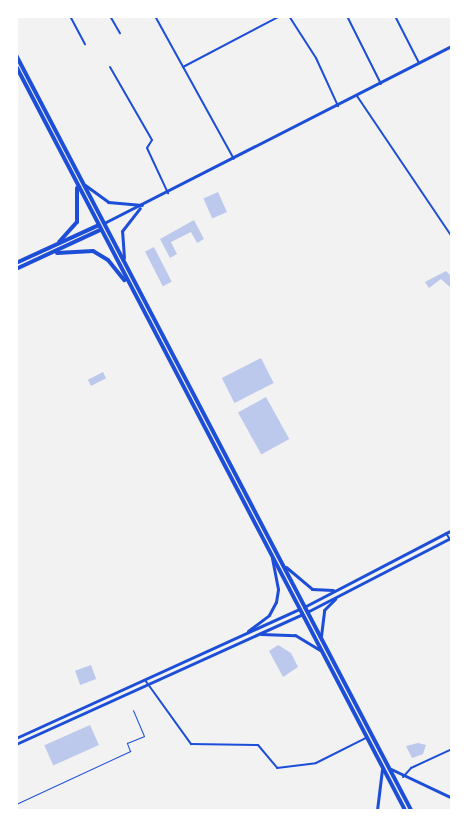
<!DOCTYPE html>
<html>
<head>
<meta charset="utf-8">
<style>
	body { margin:0 }
	#map { position:relative; width:468px; height:827px; overflow:hidden; background:#f2f2f2; font-family:"Times New Roman",serif }
	div>[style] { position:absolute }
	.building>* { inset:0; background:#bdc9ec; transform-origin:0 0 }
	.service>* { height:1px; margin:-0.5px; padding:0 0.5px; transform-origin:0.5px; border-radius:0.5px; background:#1d4ed8 }
	.minor>* { height:2px; margin:-1px; padding:0 1px; transform-origin:1px; border-radius:1px; background:#1d4ed8 }
	.secondary>* { height:3px; margin:-1.5px; padding:0 1.5px; transform-origin:1.5px; border-radius:1.5px; background:#1d4ed8 }
	.primary>* { height:3px; margin:-1.5px; padding:0 1.5px; transform-origin:1.5px; border-radius:1.5px; background:#1d4ed8 }
	.trunk>* { height:4px; margin:-2px; padding:0 2px; transform-origin:2px; border-radius:2px; background:#1d4ed8 }
	span { translate:-50% -50%; white-space:nowrap; text-align:center; line-height:1.15; -webkit-text-stroke:4.5px #fff; paint-order:stroke }
	.frame { position:absolute; inset:0; border:18px solid #fff; pointer-events:none }
</style>
</head>
<body>
<div id="map">
	<div class="building">
		<i style="left:218px;top:192px;width:22px;height:16px;rotate:66deg"></i>
		<i style="clip-path:polygon(194px 220px,204px 239px,197px 243px,191px 232px,171px 242px,177px 254px,170px 258px,160px 239px)"></i>
		<i style="left:154px;top:247px;width:39px;height:10px;rotate:63deg"></i>
		<i style="clip-path:polygon(446px 271px,452px 277px,452px 289px,441px 279px,429px 288px,425px 282px)"></i>
		<i style="left:261px;top:358px;width:28px;height:44px;rotate:63deg"></i>
		<i style="left:103px;top:372px;width:7px;height:17px;rotate:63deg"></i>
		<i style="left:266px;top:397px;width:48px;height:32px;rotate:61deg"></i>
		<i style="clip-path:polygon(278px 645px,291px 653px,298px 667px,283px 677px,269px 651px)"></i>
		<i style="left:91px;top:665px;width:15px;height:17px;rotate:70deg"></i>
		<i style="left:90px;top:725px;width:22px;height:50px;rotate:66deg"></i>
		<i style="clip-path:polygon(418px 743px,426px 745px,423px 754px,412px 758px,406px 746px)"></i>
	</div>
	<div class="service">
		<i style="left:16px;top:804px;width:126px;rotate:-24.9deg"></i>
		<i style="left:130px;top:751px;width:9px;rotate:-111deg"></i>
		<i style="left:127px;top:743px;width:18px;rotate:-22deg"></i>
		<i style="left:144px;top:736px;width:28px;rotate:-113deg"></i>
	</div>
	<div class="minor">
		<i style="left:70px;top:16px;width:32px;rotate:62deg"></i>
		<i style="left:110px;top:16px;width:20px;rotate:60deg"></i>
		<i style="left:155px;top:16px;width:163px;rotate:61.1deg"></i>
		<i style="left:289px;top:16px;width:50px;rotate:57.3deg"></i>
		<i style="left:316px;top:58px;width:53px;rotate:65.4deg"></i>
		<i style="left:347px;top:16px;width:76px;rotate:63.4deg"></i>
		<i style="left:395px;top:16px;width:53px;rotate:62.9deg"></i>
		<i style="left:110px;top:67px;width:84px;rotate:60.1deg"></i>
		<i style="left:152px;top:140px;width:9px;rotate:122deg"></i>
		<i style="left:147px;top:148px;width:50px;rotate:65deg"></i>
		<i style="left:183px;top:67px;width:110px;rotate:-27.7deg"></i>
		<i style="left:357px;top:96px;width:170px;rotate:56deg"></i>
		<i style="left:446px;top:533px;width:12px;rotate:59deg"></i>
		<i style="left:145px;top:680px;width:79px;rotate:54.3deg"></i>
		<i style="left:191px;top:744px;width:67px;rotate:0.9deg"></i>
		<i style="left:258px;top:745px;width:30px;rotate:50deg"></i>
		<i style="left:277px;top:768px;width:39px;rotate:-7deg"></i>
		<i style="left:316px;top:763px;width:56px;rotate:-26.6deg"></i>
		<i style="left:403px;top:777px;width:12px;rotate:-48deg"></i>
		<i style="left:411px;top:768px;width:45px;rotate:-24.9deg"></i>
	</div>
	<div class="secondary">
		<i style="left:85px;top:185px;width:29px;rotate:36deg"></i>
		<i style="left:108px;top:202px;width:34px;rotate:5deg"></i>
		<i style="left:104px;top:223px;width:390px;rotate:-27deg"></i>
		<i style="left:124px;top:258px;width:27px;rotate:-94deg"></i>
		<i style="left:122px;top:231px;width:29px;rotate:-52deg"></i>
		<i style="left:286px;top:567px;width:34px;rotate:40deg"></i>
		<i style="left:312px;top:589px;width:21px;rotate:3deg"></i>
		<i style="left:304px;top:607px;width:167px;rotate:-27.5deg"></i>
		<i style="left:307px;top:612px;width:163px;rotate:-27.3deg"></i>
		<i style="left:321px;top:636px;width:26px;rotate:-83deg"></i>
		<i style="left:324px;top:610px;width:16px;rotate:-45deg"></i>
	</div>
	<div class="primary">
		<i style="left:248px;top:631px;width:26px;rotate:-37deg"></i>
		<i style="left:269px;top:615px;width:15px;rotate:-62deg"></i>
		<i style="left:276px;top:602px;width:13px;rotate:-81deg"></i>
		<i style="left:278px;top:589px;width:32px;rotate:-101deg"></i>
		<i style="left:261px;top:634px;width:34px;rotate:2deg"></i>
		<i style="left:295px;top:635px;width:29px;rotate:31deg"></i>
		<i style="left:16px;top:738px;width:311px;rotate:-24.5deg"></i>
		<i style="left:16px;top:744px;width:314px;rotate:-24.4deg"></i>
		<i style="left:391px;top:769px;width:68px;rotate:25.4deg"></i>
		<i style="left:377px;top:810px;width:41px;rotate:-83deg"></i>
	</div>
	<div class="trunk">
		<i style="left:16px;top:55px;width:852px;rotate:62.38deg"></i>
		<i style="left:16px;top:66px;width:840px;rotate:62.4deg"></i>
		<i style="left:59px;top:242px;width:27px;rotate:-48deg"></i>
		<i style="left:77px;top:222px;width:34px;rotate:-90deg"></i>
		<i style="left:57px;top:253px;width:36px;rotate:-3deg"></i>
		<i style="left:93px;top:251px;width:17px;rotate:31deg"></i>
		<i style="left:108px;top:260px;width:26px;rotate:51deg"></i>
		<i style="left:16px;top:263px;width:91px;rotate:-24.6deg"></i>
		<i style="left:16px;top:269px;width:93px;rotate:-24.9deg"></i>
	</div>
	<div class="frame"></div>
</div>
</body>
</html>
